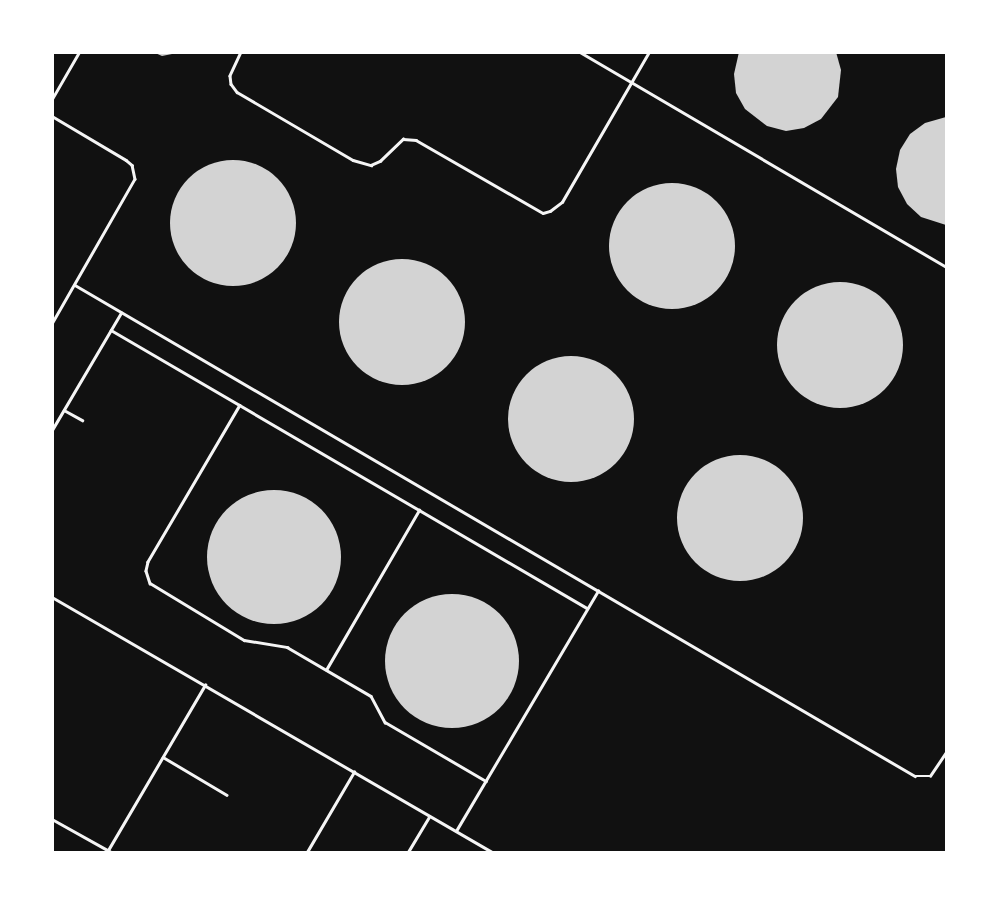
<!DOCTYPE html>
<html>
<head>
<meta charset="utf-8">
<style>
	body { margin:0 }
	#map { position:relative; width:999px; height:905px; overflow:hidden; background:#111; font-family:Arial,sans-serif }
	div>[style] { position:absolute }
	.building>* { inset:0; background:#d3d3d3 }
	.round { border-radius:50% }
	.service>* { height:2.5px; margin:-1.25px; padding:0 1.25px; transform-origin:1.25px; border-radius:1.25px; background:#f5f5f5 }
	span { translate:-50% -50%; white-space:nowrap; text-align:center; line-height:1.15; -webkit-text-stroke:4px #fff; paint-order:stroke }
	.frame { position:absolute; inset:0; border:54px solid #fff; pointer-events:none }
</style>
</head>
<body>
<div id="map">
	<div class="building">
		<i style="clip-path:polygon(153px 52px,177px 52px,177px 53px,162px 56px)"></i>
		<i style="clip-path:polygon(739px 52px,836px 52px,841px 70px,838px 97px,821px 119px,804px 128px,786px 131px,767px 126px,745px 109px,736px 93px,734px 74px)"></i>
		<i style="clip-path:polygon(946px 117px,946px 225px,921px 217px,907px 204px,898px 187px,896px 169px,900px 150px,910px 134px,925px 123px)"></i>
		<i class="round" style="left:170px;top:160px;width:126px;height:126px"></i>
		<i class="round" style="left:609px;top:183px;width:126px;height:126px"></i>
		<i class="round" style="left:339px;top:259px;width:126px;height:126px"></i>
		<i class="round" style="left:777px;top:282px;width:126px;height:126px"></i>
		<i class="round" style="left:508px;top:356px;width:126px;height:126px"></i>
		<i class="round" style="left:677px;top:455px;width:126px;height:126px"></i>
		<i class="round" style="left:207px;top:490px;width:134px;height:134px"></i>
		<i class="round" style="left:385px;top:594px;width:134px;height:134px"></i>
	</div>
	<div class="service">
		<i style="left:241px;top:52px;width:26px;rotate:115deg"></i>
		<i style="left:230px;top:76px;width:8px;rotate:83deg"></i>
		<i style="left:231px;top:84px;width:10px;rotate:53deg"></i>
		<i style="left:237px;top:92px;width:134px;rotate:30.4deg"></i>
		<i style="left:353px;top:160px;width:19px;rotate:16deg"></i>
		<i style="left:371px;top:165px;width:10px;rotate:-24deg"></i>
		<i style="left:380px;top:161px;width:32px;rotate:-44deg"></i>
		<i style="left:403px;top:139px;width:13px;rotate:4deg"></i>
		<i style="left:416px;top:140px;width:146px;rotate:29.9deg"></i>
		<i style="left:543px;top:213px;width:7px;rotate:-16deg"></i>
		<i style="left:550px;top:211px;width:15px;rotate:-37deg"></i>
		<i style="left:562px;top:202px;width:173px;rotate:-59.9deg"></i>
		<i style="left:580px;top:52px;width:424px;rotate:30.4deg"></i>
		<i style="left:52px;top:99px;width:54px;rotate:-60.1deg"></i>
		<i style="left:52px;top:116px;width:86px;rotate:30.7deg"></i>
		<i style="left:126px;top:160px;width:8px;rotate:40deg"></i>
		<i style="left:132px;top:165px;width:14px;rotate:78deg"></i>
		<i style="left:135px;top:179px;width:167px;rotate:119.8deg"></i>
		<i style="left:75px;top:285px;width:973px;rotate:30.31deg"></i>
		<i style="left:915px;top:776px;width:15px"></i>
		<i style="left:930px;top:776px;width:29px;rotate:-56deg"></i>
		<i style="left:111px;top:330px;width:551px;rotate:30.29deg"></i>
		<i style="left:240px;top:405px;width:182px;rotate:120.4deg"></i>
		<i style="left:148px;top:562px;width:9px;rotate:103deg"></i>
		<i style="left:146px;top:571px;width:13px;rotate:72deg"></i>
		<i style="left:150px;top:583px;width:110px;rotate:31.2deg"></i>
		<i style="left:244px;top:640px;width:44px;rotate:9.2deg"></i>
		<i style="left:287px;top:647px;width:97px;rotate:30.3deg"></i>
		<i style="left:371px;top:696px;width:30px;rotate:62deg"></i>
		<i style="left:385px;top:722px;width:117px;rotate:30.3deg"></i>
		<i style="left:64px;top:410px;width:21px;rotate:29deg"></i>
		<i style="left:52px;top:430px;width:136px;rotate:-59.5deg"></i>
		<i style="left:52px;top:597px;width:509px;rotate:30.09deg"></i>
		<i style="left:326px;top:670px;width:185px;rotate:-59.8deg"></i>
		<i style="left:163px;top:757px;width:74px;rotate:30.7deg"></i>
		<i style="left:52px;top:819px;width:68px;rotate:29.2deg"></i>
		<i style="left:456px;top:831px;width:279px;rotate:-59.4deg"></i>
		<i style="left:107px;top:852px;width:194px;rotate:-59.6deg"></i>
		<i style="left:307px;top:852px;width:93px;rotate:-59.6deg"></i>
		<i style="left:408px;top:852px;width:41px;rotate:-59deg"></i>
	</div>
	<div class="frame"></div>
</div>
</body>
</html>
